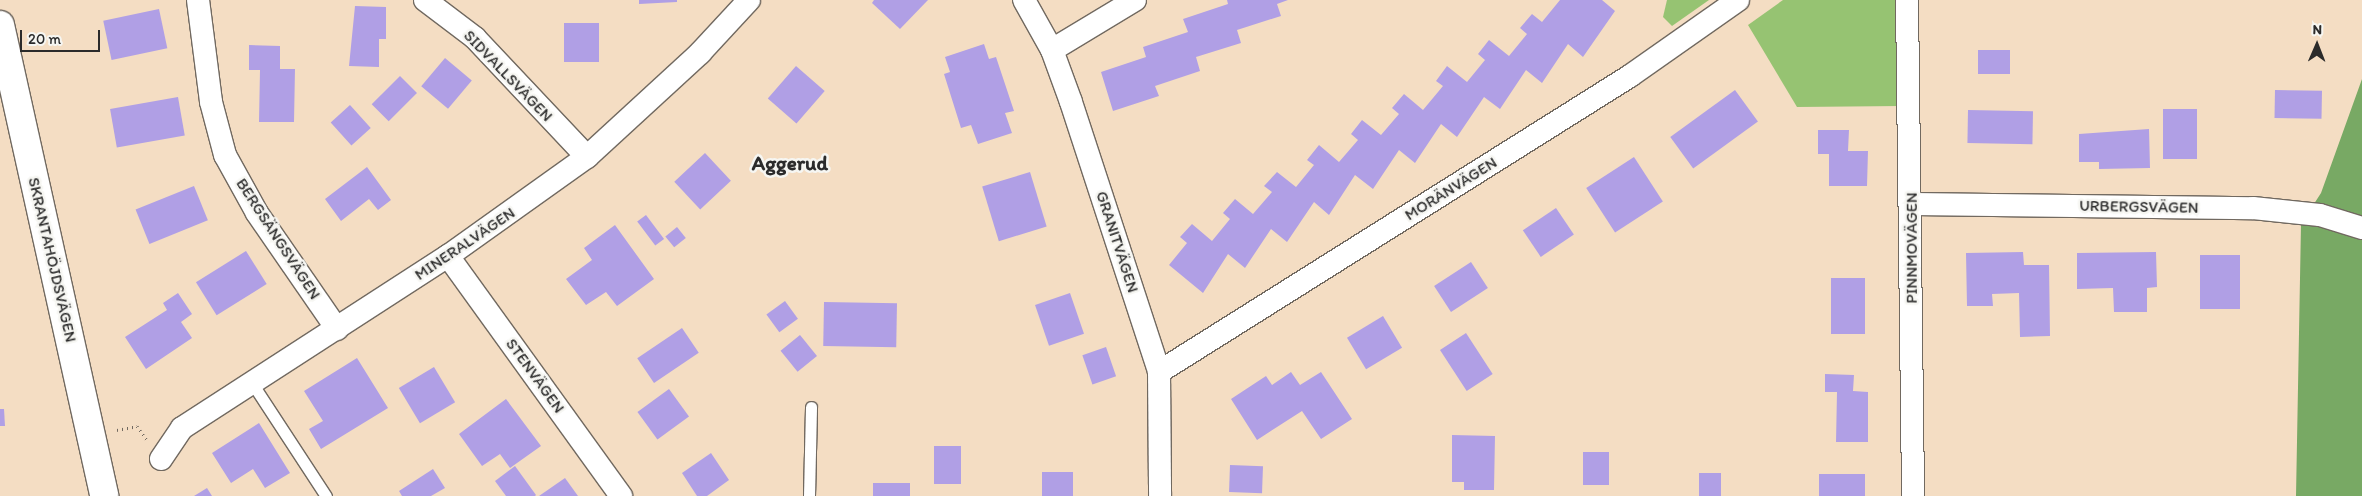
<!DOCTYPE html>
<html>
<head>
<meta charset="utf-8">
<style>
	body { margin:0 }
	#map { position:relative; width:2362px; height:496px; overflow:hidden; background:#f4ddc3; font-family:Itim,sans-serif }
	div>[style] { position:absolute }
	.green>* { inset:0; background:#96c372 }
	.forest>* { inset:0; background:#78a964 }
	.building>* { inset:0; background:#b09fe5; transform-origin:0 0 }
	.path>* { height:3px; margin-top:-1.5px; transform-origin:0; background:repeating-linear-gradient(90deg,#716960 0 1px,transparent 0 5px) }
	.roads { filter:drop-shadow(1px 0 #716960) drop-shadow(-1px 0 #716960) drop-shadow(0 1px #716960) drop-shadow(0 -1px #716960) }
	.service>* { height:11px; margin:-5.5px; padding:0 5.5px; transform-origin:5.5px; border-radius:5.5px; background:#fff }
	.minor>* { height:22px; margin:-11px; padding:0 11px; transform-origin:11px; border-radius:11px; background:#fff }
	.tertiary>* { height:28px; margin:-14px; padding:0 14px; transform-origin:14px; border-radius:14px; background:#fff }
	span { translate:-50% -50%; white-space:nowrap; text-align:center; line-height:1.15; -webkit-text-stroke:5px #f6f6f2; paint-order:stroke }
	.street-label { font-size:16px; color:#2b2b2b }
	.district-label { font-size:21px; color:#2b2b2b; font-weight:700 }
	.north { position:absolute; left:2292px; top:20px; width:50px; height:50px; -webkit-text-stroke:4px #f6f6f2; paint-order:stroke; rotate:1deg; font-size:14px; font-weight:700; line-height:20px; text-align:center; color:#2b2b2b }
	.north::after { content:''; display:block; margin:auto; width:18px; height:22px; background:#2b2b2b; clip-path:polygon(50% 0,100% 100%,50% 72%,0 100%) }
	.scale { position:absolute; left:20px; top:30px; width:80px; height:22px; box-sizing:border-box; border:2px solid #2b2b2b; border-top:0; padding-left:6px; font-size:15px; line-height:18px; white-space:nowrap; color:#2b2b2b; -webkit-text-stroke:4px #f6f6f2; paint-order:stroke }
</style>
</head>
<body>
<div id="map">
	<div class="green">
		<i style="clip-path:polygon(1667px 0,1709px 0,1672px 26px,1663px 17px)"></i>
		<i style="clip-path:polygon(1783px 0,1898px 0,1901px 106px,1797px 107px,1748px 25px)"></i>
	</div>
	<div class="forest">
		<i style="clip-path:polygon(2362px 79px,2362px 496px,2296px 496px,2301px 224px,2321px 193px)"></i>
	</div>
	<div class="building">
		<i style="clip-path:polygon(639px 0,677px 0,677px 2px,639px 4px)"></i>
		<i style="clip-path:polygon(874px 0,928px 0,900px 29px,872px 3px)"></i>
		<i style="clip-path:polygon(1227px 0,1288px 0,1277px 4px,1281px 16px,1237px 30px,1241px 43px,1196px 57px,1200px 71px,1155px 86px,1159px 96px,1113px 111px,1101px 72px,1146px 57px,1143px 47px,1188px 32px,1183px 19px,1228px 4px)"></i>
		<i style="clip-path:polygon(1560px 0,1602px 0,1615px 11px,1583px 57px,1568px 44px,1542px 83px,1526px 70px,1500px 109px,1484px 97px,1457px 137px,1441px 124px,1415px 163px,1399px 150px,1373px 189px,1355px 175px,1329px 215px,1314px 202px,1287px 242px,1271px 229px,1245px 268px,1228px 254px,1203px 293px,1169px 265px,1187px 243px,1180px 237px,1192px 224px,1212px 241px,1230px 219px,1223px 213px,1235px 199px,1253px 214px,1272px 192px,1264px 186px,1277px 172px,1296px 187px,1314px 165px,1307px 160px,1319px 145px,1339px 162px,1358px 140px,1351px 134px,1362px 120px,1381px 135px,1399px 114px,1392px 108px,1404px 94px,1423px 110px,1443px 86px,1436px 81px,1447px 66px,1467px 82px,1485px 60px,1478px 54px,1489px 40px,1509px 56px,1527px 34px,1520px 28px,1532px 14px,1542px 22px)"></i>
		<i style="clip-path:polygon(355px 6px,386px 7px,386px 39px,379px 39px,379px 67px,349px 66px)"></i>
		<i style="left:159px;top:9px;width:40px;height:57px;rotate:78deg"></i>
		<i style="left:564px;top:23px;width:35px;height:39px"></i>
		<i style="clip-path:polygon(984px 44px,989px 59px,996px 57px,1014px 111px,1005px 113px,1012px 133px,978px 144px,971px 125px,961px 128px,944px 74px,950px 72px,945px 57px)"></i>
		<i style="clip-path:polygon(249px 45px,280px 46px,280px 69px,295px 69px,294px 122px,259px 122px,260px 70px,249px 70px)"></i>
		<i style="left:2010px;top:50px;width:24px;height:32px;rotate:90deg"></i>
		<i style="left:445px;top:58px;width:35px;height:37px;rotate:40deg"></i>
		<i style="left:796px;top:66px;width:38px;height:43px;rotate:41deg"></i>
		<i style="left:400px;top:76px;width:24px;height:40px;rotate:45deg"></i>
		<i style="left:1735px;top:90px;width:39px;height:80px;rotate:54deg"></i>
		<i style="left:2275px;top:90px;width:47px;height:28px;rotate:1deg"></i>
		<i style="left:178px;top:97px;width:39px;height:69px;rotate:80deg"></i>
		<i style="left:350px;top:105px;width:31px;height:26px;rotate:48deg"></i>
		<i style="left:2163px;top:109px;width:34px;height:50px"></i>
		<i style="left:1968px;top:110px;width:65px;height:33px;rotate:1deg"></i>
		<i style="clip-path:polygon(2149px 129px,2150px 168px,2099px 169px,2099px 162px,2079px 162px,2079px 134px)"></i>
		<i style="clip-path:polygon(1818px 130px,1849px 130px,1848px 151px,1868px 151px,1867px 186px,1829px 186px,1829px 154px,1818px 154px)"></i>
		<i style="left:705px;top:153px;width:38px;height:42px;rotate:47deg"></i>
		<i style="left:1634px;top:157px;width:53px;height:57px;rotate:57deg"></i>
		<i style="clip-path:polygon(367px 167px,391px 200px,378px 210px,369px 199px,341px 221px,325px 199px)"></i>
		<i style="left:1030px;top:172px;width:57px;height:50px;rotate:73deg"></i>
		<i style="left:194px;top:186px;width:37px;height:63px;rotate:68deg"></i>
		<i style="left:1556px;top:208px;width:32px;height:40px;rotate:56deg"></i>
		<i style="left:646px;top:215px;width:30px;height:11px;rotate:53deg"></i>
		<i style="clip-path:polygon(615px 225px,654px 279px,617px 306px,606px 292px,586px 305px,566px 279px,592px 260px,584px 248px)"></i>
		<i style="left:677px;top:227px;width:14px;height:15px;rotate:51deg"></i>
		<i style="left:246px;top:251px;width:39px;height:59px;rotate:58deg"></i>
		<i style="clip-path:polygon(2023px 252px,2024px 265px,2049px 265px,2050px 336px,2020px 337px,2019px 293px,1992px 294px,1993px 306px,1967px 306px,1966px 253px)"></i>
		<i style="clip-path:polygon(2156px 252px,2157px 287px,2147px 288px,2147px 312px,2114px 312px,2113px 288px,2077px 289px,2077px 253px)"></i>
		<i style="left:2240px;top:255px;width:54px;height:40px;rotate:90deg"></i>
		<i style="left:1471px;top:262px;width:31px;height:44px;rotate:57deg"></i>
		<i style="left:1831px;top:278px;width:34px;height:56px"></i>
		<i style="clip-path:polygon(178px 293px,192px 314px,181px 322px,192px 338px,146px 369px,125px 337px,167px 310px,163px 303px)"></i>
		<i style="left:1070px;top:293px;width:43px;height:37px;rotate:71deg"></i>
		<i style="left:785px;top:301px;width:22px;height:23px;rotate:54deg"></i>
		<i style="left:824px;top:302px;width:73px;height:44px;rotate:1deg"></i>
		<i style="left:1383px;top:316px;width:37px;height:42px;rotate:59deg"></i>
		<i style="left:682px;top:328px;width:30px;height:54px;rotate:56deg"></i>
		<i style="left:1466px;top:333px;width:49px;height:31px;rotate:57deg"></i>
		<i style="left:800px;top:335px;width:27px;height:25px;rotate:51deg"></i>
		<i style="left:1106px;top:347px;width:31px;height:25px;rotate:71deg"></i>
		<i style="clip-path:polygon(357px 358px,388px 408px,321px 449px,309px 429px,323px 421px,304px 391px)"></i>
		<i style="left:434px;top:367px;width:41px;height:41px;rotate:59deg"></i>
		<i style="clip-path:polygon(1291px 372px,1300px 385px,1321px 372px,1352px 419px,1321px 439px,1302px 411px,1257px 440px,1231px 399px,1266px 376px,1272px 385px)"></i>
		<i style="clip-path:polygon(1825px 374px,1854px 375px,1853px 391px,1868px 392px,1868px 442px,1836px 442px,1837px 392px,1825px 392px)"></i>
		<i style="left:669px;top:389px;width:34px;height:39px;rotate:54deg"></i>
		<i style="clip-path:polygon(506px 399px,541px 446px,510px 468px,500px 454px,482px 466px,459px 434px)"></i>
		<i style="clip-path:polygon(0 409px,4px 409px,5px 426px,0 426px)"></i>
		<i style="clip-path:polygon(259px 423px,290px 473px,265px 488px,253px 469px,231px 483px,212px 453px)"></i>
		<i style="clip-path:polygon(1452px 435px,1495px 436px,1494px 490px,1464px 490px,1464px 482px,1452px 482px)"></i>
		<i style="left:934px;top:446px;width:27px;height:38px"></i>
		<i style="left:1583px;top:452px;width:26px;height:33px"></i>
		<i style="clip-path:polygon(711px 453px,729px 480px,707px 496px,697px 496px,682px 473px)"></i>
		<i style="left:1230px;top:465px;width:33px;height:27px;rotate:2deg"></i>
		<i style="clip-path:polygon(515px 466px,536px 495px,535px 496px,506px 496px,495px 481px)"></i>
		<i style="clip-path:polygon(433px 469px,445px 488px,431px 496px,402px 496px,399px 491px)"></i>
		<i style="left:1042px;top:472px;width:31px;height:24px"></i>
		<i style="left:1699px;top:473px;width:22px;height:23px"></i>
		<i style="left:1819px;top:474px;width:46px;height:22px"></i>
		<i style="clip-path:polygon(565px 478px,578px 496px,539px 496px)"></i>
		<i style="left:873px;top:483px;width:37px;height:13px"></i>
		<i style="clip-path:polygon(207px 488px,212px 496px,194px 496px)"></i>
	</div>
	<div class="path">
		<i style="left:117px;top:430px;width:20px;rotate:-11deg"></i>
		<i style="left:137px;top:426px;width:16px;rotate:55deg"></i>
	</div>
	<div class="roads">
		<div class="service">
			<i style="left:252px;top:383px;width:135px;rotate:56.8deg"></i>
			<i style="left:809px;top:496px;width:89px;rotate:-88.7deg"></i>
		</div>
		<div class="minor">
			<i style="left:198px;top:0;width:103px;rotate:82.7deg"></i>
			<i style="left:211px;top:102px;width:55px;rotate:75.2deg"></i>
			<i style="left:225px;top:155px;width:66px;rotate:61.1deg"></i>
			<i style="left:257px;top:213px;width:141px;rotate:55.4deg"></i>
			<i style="left:425px;top:0;width:63px;rotate:37.2deg"></i>
			<i style="left:475px;top:38px;width:163px;rotate:46.7deg"></i>
			<i style="left:1024px;top:0;width:57px;rotate:60.8deg"></i>
			<i style="left:1052px;top:50px;width:55px;rotate:69.9deg"></i>
			<i style="left:1071px;top:102px;width:284px;rotate:71.9deg"></i>
			<i style="left:1159px;top:372px;width:124px;rotate:89.5deg"></i>
			<i style="left:1907px;top:0;width:496px;rotate:89.3deg"></i>
			<i style="left:1052px;top:50px;width:97px;rotate:-31.1deg"></i>
			<i style="left:1913px;top:204px;width:340px;rotate:0.7deg"></i>
			<i style="left:2253px;top:208px;width:67px;rotate:6deg"></i>
			<i style="left:2320px;top:215px;width:44px;rotate:17.2deg"></i>
			<i style="left:448px;top:256px;width:296px;rotate:54.2deg"></i>
			<i style="left:1159px;top:372px;width:556px;rotate:-32.15deg"></i>
			<i style="left:1630px;top:76px;width:132px;rotate:-35.1deg"></i>
			<i style="left:161px;top:459px;width:37px;rotate:-56deg"></i>
			<i style="left:182px;top:428px;width:317px;rotate:-32.9deg"></i>
			<i style="left:448px;top:256px;width:171px;rotate:-35.5deg"></i>
			<i style="left:587px;top:157px;width:154px;rotate:-42.6deg"></i>
			<i style="left:700px;top:53px;width:72px;rotate:-47.2deg"></i>
		</div>
		<div class="tertiary">
			<i style="left:0;top:25px;width:482px;rotate:77.5deg"></i>
		</div>
	</div>
	<div class="street-label">
		<span style="left:508px;top:76px;rotate:46deg">SIDVALLSVÄGEN</span>
		<span style="left:1451px;top:189px;rotate:-32deg">MORÄNVÄGEN</span>
		<span style="left:2139px;top:207px;rotate:1deg">URBERGSVÄGEN</span>
		<span style="left:278px;top:239px;rotate:57deg">BERGSÄNGSVÄGEN</span>
		<span style="left:1117px;top:242px;rotate:72deg">GRANITVÄGEN</span>
		<span style="left:465px;top:244px;rotate:-34deg">MINERALVÄGEN</span>
		<span style="left:1912px;top:248px;rotate:-90deg">PINNMOVÄGEN</span>
		<span style="left:52px;top:260px;rotate:77deg">SKRANTAHÖJDSVÄGEN</span>
		<span style="left:535px;top:376px;rotate:54deg">STENVÄGEN</span>
	</div>
	<div class="district-label">
		<span style="left:790px;top:163px">Aggerud</span>
	</div>
	<div class="north">N</div>
	<div class="scale">20 m</div>
</div>
</body>
</html>
